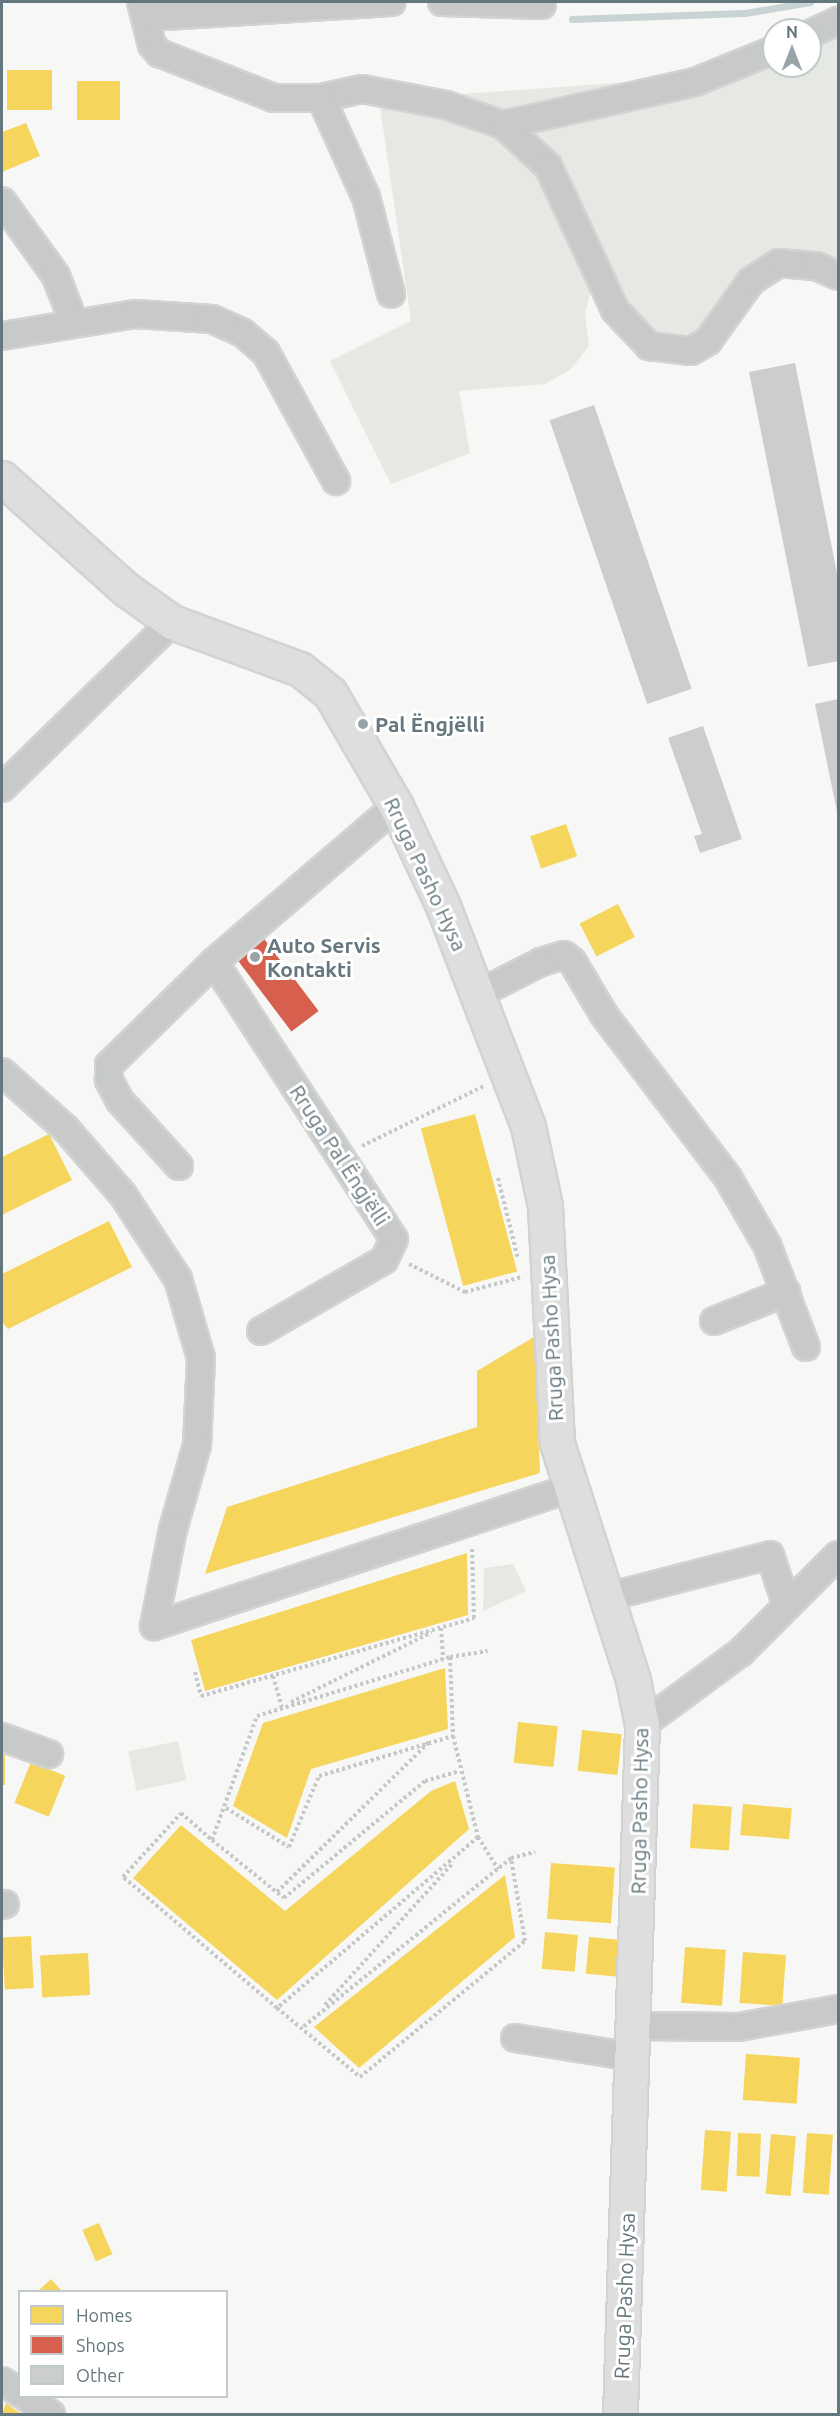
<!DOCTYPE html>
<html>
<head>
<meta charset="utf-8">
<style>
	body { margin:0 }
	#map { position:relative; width:840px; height:2416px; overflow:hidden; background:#f7f7f6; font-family:Ubuntu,sans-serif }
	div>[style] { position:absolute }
	.green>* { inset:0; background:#e6e8e4; transform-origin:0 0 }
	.homes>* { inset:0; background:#f6d55c; transform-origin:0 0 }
	.shops>* { inset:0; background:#d6604d; transform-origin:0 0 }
	.stream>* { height:7px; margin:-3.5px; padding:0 3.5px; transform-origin:3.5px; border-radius:3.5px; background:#c8d3d3 }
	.building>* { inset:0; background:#cccece; transform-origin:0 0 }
	.path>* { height:4px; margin-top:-2px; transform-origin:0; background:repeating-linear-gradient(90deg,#c6c7c8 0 3px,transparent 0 6px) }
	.roads { filter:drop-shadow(2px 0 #d2d3d3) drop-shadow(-2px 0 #d2d3d3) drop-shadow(0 2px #d2d3d3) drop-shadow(0 -2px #d2d3d3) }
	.minor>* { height:26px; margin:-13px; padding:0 13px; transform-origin:13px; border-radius:13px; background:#c8caca }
	.major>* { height:33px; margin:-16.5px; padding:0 16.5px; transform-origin:16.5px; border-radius:16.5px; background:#dedede }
	.dots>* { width:16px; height:16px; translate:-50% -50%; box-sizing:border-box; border:3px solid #fff; border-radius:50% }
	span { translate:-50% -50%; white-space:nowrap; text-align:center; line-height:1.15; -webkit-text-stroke:6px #fff; paint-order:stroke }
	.poi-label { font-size:21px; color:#65777e; font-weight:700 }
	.left { translate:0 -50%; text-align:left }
	.street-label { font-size:21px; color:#65777e }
	.frame { position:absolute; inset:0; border:3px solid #65777e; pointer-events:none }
	.legend { position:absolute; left:18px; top:2290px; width:210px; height:108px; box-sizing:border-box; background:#fff; border:2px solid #c1c9cb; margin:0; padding:8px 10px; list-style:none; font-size:18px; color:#65777e }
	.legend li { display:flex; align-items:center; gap:12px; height:30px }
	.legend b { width:30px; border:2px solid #c1c9cb }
	.north { position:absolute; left:762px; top:18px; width:60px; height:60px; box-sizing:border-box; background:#fff; border:2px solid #c1c9cb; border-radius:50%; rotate:0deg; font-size:16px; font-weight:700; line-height:24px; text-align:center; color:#65777e }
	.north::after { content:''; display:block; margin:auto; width:21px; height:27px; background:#98a4a8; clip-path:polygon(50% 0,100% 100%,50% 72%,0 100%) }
</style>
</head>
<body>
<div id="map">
	<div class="green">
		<i style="clip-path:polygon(838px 36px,838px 276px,779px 263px,723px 322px,671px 353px,592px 285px,585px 314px,589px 346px,570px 370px,545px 384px,459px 391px,470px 453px,391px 484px,330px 361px,411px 321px,379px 100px,629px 82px,774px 50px,774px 66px,810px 66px,810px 42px)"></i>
		<i style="clip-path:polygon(513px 1564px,526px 1591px,483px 1611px,484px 1568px)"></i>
		<i style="left:178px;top:1741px;width:40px;height:51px;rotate:78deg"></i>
	</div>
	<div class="homes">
		<i style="left:7px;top:70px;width:45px;height:40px"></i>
		<i style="left:120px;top:81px;width:39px;height:43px;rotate:90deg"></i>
		<i style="clip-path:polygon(26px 123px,40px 156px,2px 172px,2px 132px)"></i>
		<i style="left:566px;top:824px;width:34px;height:38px;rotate:71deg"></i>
		<i style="left:618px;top:904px;width:37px;height:43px;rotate:63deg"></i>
		<i style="left:475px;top:1114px;width:163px;height:56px;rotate:75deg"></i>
		<i style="clip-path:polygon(49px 1134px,72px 1180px,2px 1215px,2px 1157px)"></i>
		<i style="clip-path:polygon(109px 1221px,132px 1267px,8px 1329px,2px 1322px,2px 1274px)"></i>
		<i style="clip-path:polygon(534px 1337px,540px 1473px,205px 1574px,227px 1507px,477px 1427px,477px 1371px)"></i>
		<i style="clip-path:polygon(467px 1553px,468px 1615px,205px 1691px,191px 1640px)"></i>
		<i style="clip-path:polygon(445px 1668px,448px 1729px,311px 1769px,287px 1838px,233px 1806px,263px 1723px)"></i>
		<i style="left:518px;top:1722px;width:40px;height:41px;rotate:6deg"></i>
		<i style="left:582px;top:1730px;width:40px;height:41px;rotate:6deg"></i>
		<i style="left:2px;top:1748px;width:3px;height:37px"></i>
		<i style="left:31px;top:1762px;width:37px;height:44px;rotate:22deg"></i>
		<i style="clip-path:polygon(455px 1781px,469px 1829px,277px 2000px,133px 1878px,181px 1825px,285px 1911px,431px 1791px)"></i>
		<i style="left:693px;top:1804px;width:39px;height:44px;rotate:4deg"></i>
		<i style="left:743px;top:1804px;width:49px;height:31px;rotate:5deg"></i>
		<i style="left:551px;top:1863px;width:64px;height:56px;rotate:4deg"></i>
		<i style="clip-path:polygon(505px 1875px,515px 1937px,359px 2068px,314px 2027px)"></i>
		<i style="left:545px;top:1932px;width:33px;height:37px;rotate:5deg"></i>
		<i style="left:31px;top:1936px;width:52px;height:29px;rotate:87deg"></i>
		<i style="left:589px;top:1937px;width:33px;height:37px;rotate:5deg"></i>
		<i style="left:685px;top:1947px;width:41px;height:56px;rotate:4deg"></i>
		<i style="left:743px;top:1952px;width:43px;height:51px;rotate:4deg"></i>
		<i style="left:88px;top:1953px;width:42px;height:48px;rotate:87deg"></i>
		<i style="left:746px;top:2054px;width:54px;height:46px;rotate:4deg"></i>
		<i style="left:705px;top:2130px;width:26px;height:60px;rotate:4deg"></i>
		<i style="left:738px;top:2133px;width:23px;height:43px;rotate:2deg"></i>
		<i style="left:807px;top:2133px;width:26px;height:60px;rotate:4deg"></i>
		<i style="left:771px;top:2134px;width:25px;height:60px;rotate:5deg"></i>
		<i style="left:99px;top:2223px;width:34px;height:18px;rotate:67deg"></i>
		<i style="clip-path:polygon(51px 2279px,63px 2292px,37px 2292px)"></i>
		<i style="clip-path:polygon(6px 2403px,21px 2414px,2px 2414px)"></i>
	</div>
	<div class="shops">
		<i style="left:262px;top:936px;width:94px;height:34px;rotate:53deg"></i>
	</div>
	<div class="stream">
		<i style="left:572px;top:19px;width:173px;rotate:-2deg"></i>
		<i style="left:745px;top:13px;width:66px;rotate:-9.6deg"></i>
	</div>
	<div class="building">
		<i style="clip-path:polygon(795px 363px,838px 578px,838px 661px,808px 667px,749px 372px)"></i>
		<i style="left:594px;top:405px;width:300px;height:47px;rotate:71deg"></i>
		<i style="clip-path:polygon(838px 699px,838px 811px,837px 812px,815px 704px)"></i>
		<i style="clip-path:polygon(703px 726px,742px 839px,700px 853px,694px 836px,702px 834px,668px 738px)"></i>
	</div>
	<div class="path">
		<i style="left:362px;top:1146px;width:136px;rotate:-26.2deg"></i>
		<i style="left:498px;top:1178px;width:83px;rotate:76.1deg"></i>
		<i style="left:409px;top:1264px;width:63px;rotate:26.6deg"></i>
		<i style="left:465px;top:1292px;width:59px;rotate:-14.7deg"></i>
		<i style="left:441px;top:1628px;width:31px;rotate:86deg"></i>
		<i style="left:450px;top:1657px;width:38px;rotate:-9deg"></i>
		<i style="left:195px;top:1672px;width:25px;rotate:76deg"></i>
		<i style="left:201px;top:1696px;width:284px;rotate:-15.9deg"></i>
		<i style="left:474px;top:1618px;width:71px;rotate:-91.6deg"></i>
		<i style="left:273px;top:1676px;width:32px;rotate:74deg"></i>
		<i style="left:291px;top:1702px;width:157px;rotate:-26.4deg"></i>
		<i style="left:226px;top:1808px;width:74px;rotate:31.8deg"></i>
		<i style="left:289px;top:1847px;width:77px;rotate:-67.1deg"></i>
		<i style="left:319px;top:1776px;width:140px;rotate:-16.6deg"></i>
		<i style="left:478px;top:1837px;width:38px;rotate:58deg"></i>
		<i style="left:212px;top:1840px;width:132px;rotate:-70.1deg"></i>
		<i style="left:257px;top:1716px;width:202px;rotate:-17deg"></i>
		<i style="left:450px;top:1657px;width:79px;rotate:87.8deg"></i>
		<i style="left:453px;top:1736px;width:104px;rotate:76.1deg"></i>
		<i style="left:478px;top:1837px;width:264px;rotate:139.6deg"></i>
		<i style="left:277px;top:2008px;width:202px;rotate:-139.6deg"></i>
		<i style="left:123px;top:1877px;width:86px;rotate:-47.8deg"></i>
		<i style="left:181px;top:1813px;width:41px;rotate:41.1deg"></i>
		<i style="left:212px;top:1840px;width:92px;rotate:38.9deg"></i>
		<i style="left:284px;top:1898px;width:183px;rotate:-39.7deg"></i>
		<i style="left:425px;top:1781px;width:35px;rotate:-16deg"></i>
		<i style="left:511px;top:1858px;width:25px;rotate:-14deg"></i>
		<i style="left:277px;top:1892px;width:215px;rotate:-44.6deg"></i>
		<i style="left:325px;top:2005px;width:191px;rotate:-48deg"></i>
		<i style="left:277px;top:2008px;width:108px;rotate:39.7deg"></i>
		<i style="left:360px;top:2077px;width:214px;rotate:-39.5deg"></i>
		<i style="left:525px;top:1941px;width:84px;rotate:-99.6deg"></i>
		<i style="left:511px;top:1858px;width:269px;rotate:140.9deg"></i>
	</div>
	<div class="roads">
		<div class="minor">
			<i style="left:141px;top:2px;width:44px;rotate:75.7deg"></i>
			<i style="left:152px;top:45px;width:11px;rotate:49deg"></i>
			<i style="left:159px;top:53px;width:123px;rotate:21.4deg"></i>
			<i style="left:274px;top:98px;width:47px"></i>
			<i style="left:321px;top:98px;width:42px;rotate:-12.4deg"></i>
			<i style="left:362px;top:89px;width:86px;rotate:10.8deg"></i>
			<i style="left:446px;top:105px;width:60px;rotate:19.3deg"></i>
			<i style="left:503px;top:125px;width:61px;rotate:42.3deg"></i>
			<i style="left:548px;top:166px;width:159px;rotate:65deg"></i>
			<i style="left:615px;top:310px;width:50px;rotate:46.6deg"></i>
			<i style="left:649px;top:346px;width:42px;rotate:6.8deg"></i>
			<i style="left:691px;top:351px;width:20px;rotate:-30deg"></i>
			<i style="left:708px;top:341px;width:74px;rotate:-54.4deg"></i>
			<i style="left:751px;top:281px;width:33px;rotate:-33deg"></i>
			<i style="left:779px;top:263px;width:37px;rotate:5deg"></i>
			<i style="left:816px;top:266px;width:24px;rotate:24deg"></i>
			<i style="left:442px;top:2px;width:100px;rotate:1.7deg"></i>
			<i style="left:148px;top:17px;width:244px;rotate:-3.5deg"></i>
			<i style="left:810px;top:34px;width:31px;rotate:-25deg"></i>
			<i style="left:321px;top:98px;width:109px;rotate:65.6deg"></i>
			<i style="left:366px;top:197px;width:100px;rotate:75.5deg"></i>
			<i style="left:503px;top:125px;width:197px;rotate:-12.6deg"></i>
			<i style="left:695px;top:82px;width:85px;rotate:-22.1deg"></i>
			<i style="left:2px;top:201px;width:92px;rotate:54.2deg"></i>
			<i style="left:56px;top:276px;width:50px;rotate:69deg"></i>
			<i style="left:2px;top:336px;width:135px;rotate:-9.4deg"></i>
			<i style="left:135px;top:314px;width:77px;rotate:3.7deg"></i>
			<i style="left:212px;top:319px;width:34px;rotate:24deg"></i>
			<i style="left:243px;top:333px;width:30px;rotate:41deg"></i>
			<i style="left:266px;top:353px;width:146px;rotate:61.3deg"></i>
			<i style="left:2px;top:788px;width:238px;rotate:-44.3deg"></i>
			<i style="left:214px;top:962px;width:330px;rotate:57deg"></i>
			<i style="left:394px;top:1239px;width:23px;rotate:115deg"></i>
			<i style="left:384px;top:1260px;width:142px;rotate:150deg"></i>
			<i style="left:480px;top:993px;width:68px;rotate:-26.9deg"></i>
			<i style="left:541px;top:962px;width:24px;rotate:-17deg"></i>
			<i style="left:564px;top:955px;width:10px;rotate:37deg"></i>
			<i style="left:572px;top:961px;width:63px;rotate:59.3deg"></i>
			<i style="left:604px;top:1015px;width:205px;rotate:52.7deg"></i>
			<i style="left:728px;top:1178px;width:78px;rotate:59.8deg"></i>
			<i style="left:767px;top:1245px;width:109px;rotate:69.1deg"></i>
			<i style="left:2px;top:1072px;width:86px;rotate:41.7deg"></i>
			<i style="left:66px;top:1129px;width:87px;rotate:49.2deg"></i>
			<i style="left:123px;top:1195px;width:100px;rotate:56.8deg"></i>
			<i style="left:178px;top:1279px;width:82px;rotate:73.8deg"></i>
			<i style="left:201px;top:1358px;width:87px;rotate:92.6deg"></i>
			<i style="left:197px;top:1445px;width:87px;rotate:105.9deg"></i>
			<i style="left:173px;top:1529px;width:99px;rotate:101.1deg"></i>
			<i style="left:154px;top:1626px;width:437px;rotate:-18.3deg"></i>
			<i style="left:179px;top:1166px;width:88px;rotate:-132.2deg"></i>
			<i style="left:120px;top:1101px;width:24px;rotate:-118deg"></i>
			<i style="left:109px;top:1080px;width:15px;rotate:-90deg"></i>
			<i style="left:109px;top:1065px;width:147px;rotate:-44.4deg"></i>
			<i style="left:214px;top:962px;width:240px;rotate:-40.6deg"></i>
			<i style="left:714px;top:1321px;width:78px;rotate:-21.9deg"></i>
			<i style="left:607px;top:1597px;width:168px;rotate:-14.4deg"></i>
			<i style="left:770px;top:1555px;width:54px;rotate:71.6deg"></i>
			<i style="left:642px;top:1725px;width:123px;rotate:-36.4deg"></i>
			<i style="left:741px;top:1652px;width:137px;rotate:-45deg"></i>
			<i style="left:2px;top:1737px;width:50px;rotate:19.9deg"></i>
			<i style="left:2px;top:1905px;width:3px;rotate:-18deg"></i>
			<i style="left:634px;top:2026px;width:105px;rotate:0.5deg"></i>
			<i style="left:739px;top:2027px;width:101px;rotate:-10.3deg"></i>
			<i style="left:515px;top:2038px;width:120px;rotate:9.1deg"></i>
			<i style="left:2px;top:2381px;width:22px;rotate:34deg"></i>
			<i style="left:25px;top:2396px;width:32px;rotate:35deg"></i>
		</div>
		<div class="major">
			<i style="left:2px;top:478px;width:168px;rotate:41.9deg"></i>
			<i style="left:127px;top:590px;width:55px;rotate:35.4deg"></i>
			<i style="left:172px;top:622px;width:136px;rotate:20.2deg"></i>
			<i style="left:300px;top:669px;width:38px;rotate:39deg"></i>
			<i style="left:330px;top:693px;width:131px;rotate:59.7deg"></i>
			<i style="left:396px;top:806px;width:110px;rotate:64.8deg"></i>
			<i style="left:443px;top:906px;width:236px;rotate:68.9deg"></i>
			<i style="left:528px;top:1126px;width:82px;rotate:78deg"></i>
			<i style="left:545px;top:1206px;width:237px;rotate:87.1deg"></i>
			<i style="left:557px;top:1443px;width:249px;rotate:72.2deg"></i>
			<i style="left:633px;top:1680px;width:46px;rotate:78.7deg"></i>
			<i style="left:642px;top:1725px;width:689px;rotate:91.83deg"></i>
		</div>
	</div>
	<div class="dots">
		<i style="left:363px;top:724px;background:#98a4a8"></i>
		<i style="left:255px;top:957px;background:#98a4a8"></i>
	</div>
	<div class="poi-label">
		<span class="left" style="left:375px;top:724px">Pal Ëngjëlli</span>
		<span class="left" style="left:267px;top:957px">Auto Servis<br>Kontakti</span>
	</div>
	<div class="street-label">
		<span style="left:426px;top:874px;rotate:65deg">Rruga Pasho Hysa</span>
		<span style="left:340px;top:1155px;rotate:57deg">Rruga Pal Ëngjëlli</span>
		<span style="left:551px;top:1338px;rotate:-93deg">Rruga Pasho Hysa</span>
		<span style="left:639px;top:1811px;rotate:-89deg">Rruga Pasho Hysa</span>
		<span style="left:624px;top:2296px;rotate:-88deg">Rruga Pasho Hysa</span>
	</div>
	<div class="frame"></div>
	<ul class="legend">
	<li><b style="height:16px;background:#f6d55c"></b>Homes</li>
	<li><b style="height:16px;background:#d6604d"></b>Shops</li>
	<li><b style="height:16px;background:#cccece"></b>Other</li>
	</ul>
	<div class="north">N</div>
</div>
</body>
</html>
